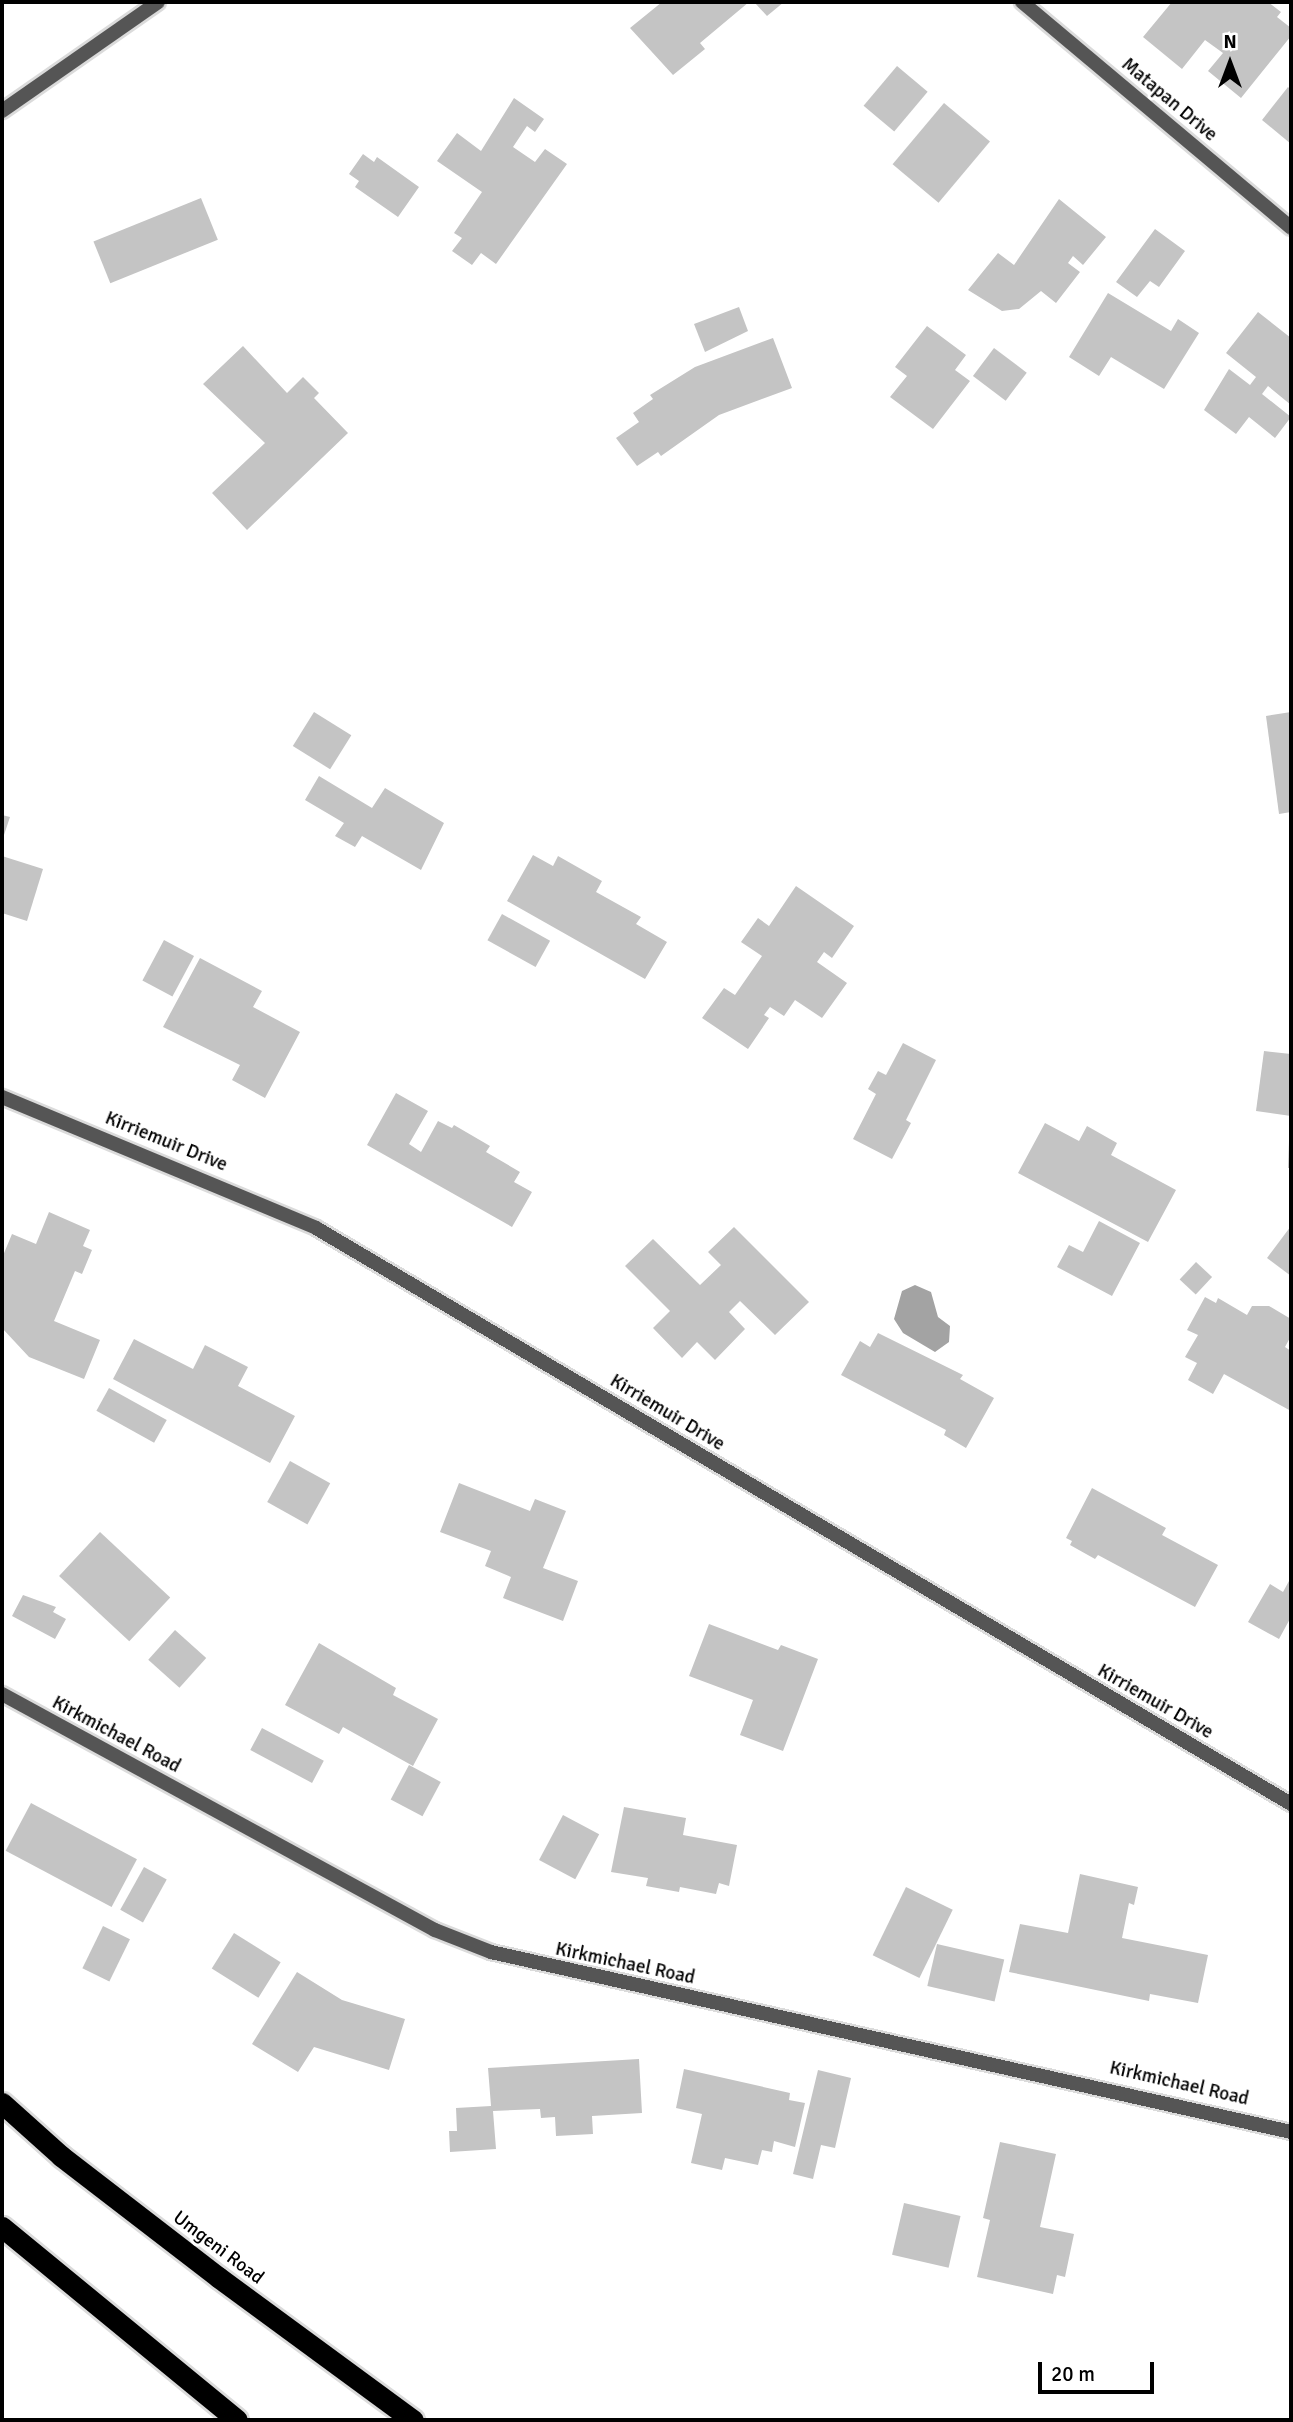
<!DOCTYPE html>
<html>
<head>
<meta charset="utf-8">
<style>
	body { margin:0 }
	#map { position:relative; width:1293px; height:2422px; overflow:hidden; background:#fff; font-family:Signika,sans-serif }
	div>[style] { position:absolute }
	.water>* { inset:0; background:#a3a3a3 }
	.building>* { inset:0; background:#c4c4c4; transform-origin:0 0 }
	.roads { filter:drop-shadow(2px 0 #dbdbdb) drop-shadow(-2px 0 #dbdbdb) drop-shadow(0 2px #dbdbdb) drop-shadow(0 -2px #dbdbdb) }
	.street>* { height:14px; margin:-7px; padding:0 7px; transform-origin:7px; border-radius:7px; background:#555 }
	.highway>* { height:21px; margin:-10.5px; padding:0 10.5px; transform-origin:10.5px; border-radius:10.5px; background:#000 }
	span { translate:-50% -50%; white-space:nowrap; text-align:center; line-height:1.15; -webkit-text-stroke:6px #fff; paint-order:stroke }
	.street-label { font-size:19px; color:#000 }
	.frame { position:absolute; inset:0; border:4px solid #000; pointer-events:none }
	.north { position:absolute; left:1195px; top:28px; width:70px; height:70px; -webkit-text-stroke:5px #fff; paint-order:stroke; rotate:0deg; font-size:19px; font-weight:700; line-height:28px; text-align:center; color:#000 }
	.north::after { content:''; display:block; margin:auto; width:24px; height:32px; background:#000; clip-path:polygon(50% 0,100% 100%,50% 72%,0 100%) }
	.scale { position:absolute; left:1038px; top:2362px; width:116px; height:32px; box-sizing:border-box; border:4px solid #000; border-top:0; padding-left:9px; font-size:21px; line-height:24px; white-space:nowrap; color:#000; -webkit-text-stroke:5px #fff; paint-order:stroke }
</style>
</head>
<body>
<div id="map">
	<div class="water">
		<i style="clip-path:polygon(915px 1285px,931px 1292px,938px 1317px,950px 1326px,949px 1342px,935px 1352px,903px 1333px,894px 1319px,902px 1291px)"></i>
	</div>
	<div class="building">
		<i style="clip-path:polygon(662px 2px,749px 2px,700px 43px,705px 49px,673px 75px,630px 28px)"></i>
		<i style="clip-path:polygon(754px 2px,784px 2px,767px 16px)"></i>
		<i style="clip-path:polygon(1172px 2px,1268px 2px,1281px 12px,1277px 17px,1291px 28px,1291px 36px,1241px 98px,1208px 71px,1223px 53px,1205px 40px,1182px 69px,1143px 37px)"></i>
		<i style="left:897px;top:66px;width:40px;height:52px;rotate:40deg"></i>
		<i style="clip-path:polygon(1288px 87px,1291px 90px,1291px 144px,1262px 120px)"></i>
		<i style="clip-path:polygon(514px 98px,544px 119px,535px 132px,527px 126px,513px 147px,535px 162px,545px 149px,567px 164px,496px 264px,481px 253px,472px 265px,452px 251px,462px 238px,454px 233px,482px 192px,437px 161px,457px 133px,481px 151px)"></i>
		<i style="left:944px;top:103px;width:60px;height:80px;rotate:40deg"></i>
		<i style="clip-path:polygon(363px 154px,374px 162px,377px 157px,419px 187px,398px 217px,355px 187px,359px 181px,349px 174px)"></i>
		<i style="left:201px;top:198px;width:45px;height:116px;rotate:68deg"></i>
		<i style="clip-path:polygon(1059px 199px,1106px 237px,1083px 265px,1073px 256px,1068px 263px,1080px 272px,1056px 303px,1041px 291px,1019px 309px,1002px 311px,968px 290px,998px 253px,1014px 265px)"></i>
		<i style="clip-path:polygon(1155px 229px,1185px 251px,1159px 287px,1150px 281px,1137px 297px,1116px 282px)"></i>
		<i style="clip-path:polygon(1108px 293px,1171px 331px,1178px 319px,1199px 333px,1164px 389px,1111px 357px,1099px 376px,1069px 357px)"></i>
		<i style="clip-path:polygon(739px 307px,748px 331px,705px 352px,694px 324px)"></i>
		<i style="clip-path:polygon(1258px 312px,1291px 338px,1291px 405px,1268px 386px,1262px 394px,1291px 417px,1275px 438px,1249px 417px,1236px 434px,1204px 410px,1229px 369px,1250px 385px,1256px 377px,1226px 353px)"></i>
		<i style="clip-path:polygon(927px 326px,966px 355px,955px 370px,970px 381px,933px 429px,890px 397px,907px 376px,895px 367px)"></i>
		<i style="clip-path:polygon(773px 338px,792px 388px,719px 415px,661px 456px,658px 452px,637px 466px,616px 438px,639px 422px,633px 413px,653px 399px,650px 395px,695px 367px)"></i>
		<i style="clip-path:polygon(243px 346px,287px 393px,303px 377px,319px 393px,314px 398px,348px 433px,247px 530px,212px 493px,265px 443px,203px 384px)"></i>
		<i style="left:994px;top:348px;width:41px;height:35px;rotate:37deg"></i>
		<i style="left:314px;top:712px;width:44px;height:40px;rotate:32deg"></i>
		<i style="clip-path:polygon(1291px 712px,1291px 812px,1279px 814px,1266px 716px)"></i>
		<i style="clip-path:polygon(319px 776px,372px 808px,385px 788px,444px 823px,421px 870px,362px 836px,355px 847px,335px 836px,344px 823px,305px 800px)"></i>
		<i style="clip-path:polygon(2px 815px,10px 817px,2px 841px)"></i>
		<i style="clip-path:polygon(533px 855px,553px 866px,558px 856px,602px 881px,596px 892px,641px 917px,636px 924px,667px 942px,645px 979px,507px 901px)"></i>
		<i style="clip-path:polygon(2px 856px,43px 869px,27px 921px,2px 913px)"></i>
		<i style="clip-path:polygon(796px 886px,854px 926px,832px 958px,824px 952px,817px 962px,847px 983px,822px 1018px,795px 1000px,784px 1016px,770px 1007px,764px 1015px,769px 1018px,748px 1049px,702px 1018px,724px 988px,735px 995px,762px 956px,741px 942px,758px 918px,769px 926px)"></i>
		<i style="left:502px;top:914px;width:55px;height:30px;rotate:29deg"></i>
		<i style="left:164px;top:940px;width:34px;height:46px;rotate:28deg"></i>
		<i style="clip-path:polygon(200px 958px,262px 991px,253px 1007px,300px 1032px,265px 1098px,232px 1080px,240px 1065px,163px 1027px)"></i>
		<i style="clip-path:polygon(903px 1043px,936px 1060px,906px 1120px,911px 1123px,892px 1159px,853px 1139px,876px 1094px,868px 1089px,878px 1071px,886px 1075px)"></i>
		<i style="clip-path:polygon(1264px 1051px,1291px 1054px,1291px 1116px,1256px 1111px)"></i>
		<i style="clip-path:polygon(396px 1093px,428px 1111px,409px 1144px,421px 1152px,438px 1121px,452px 1128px,454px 1125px,490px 1146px,486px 1152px,520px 1172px,514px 1182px,532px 1192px,512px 1227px,367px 1145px)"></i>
		<i style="clip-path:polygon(1045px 1123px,1079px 1141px,1087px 1126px,1117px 1143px,1111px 1155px,1176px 1190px,1148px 1242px,1018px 1173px)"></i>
		<i style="clip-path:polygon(1289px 1141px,1291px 1141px,1291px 1168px,1288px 1168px)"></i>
		<i style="clip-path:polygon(49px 1212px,90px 1230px,83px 1246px,92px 1250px,82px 1274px,75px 1271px,54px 1321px,100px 1340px,84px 1379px,29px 1357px,2px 1328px,2px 1258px,12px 1234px,36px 1244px)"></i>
		<i style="clip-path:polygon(1099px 1221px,1140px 1243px,1112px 1296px,1057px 1267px,1069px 1245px,1083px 1252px)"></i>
		<i style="clip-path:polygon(1291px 1226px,1291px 1276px,1267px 1258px)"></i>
		<i style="clip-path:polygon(734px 1227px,809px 1302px,775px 1335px,740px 1301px,729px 1312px,745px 1329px,715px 1360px,697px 1342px,682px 1358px,653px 1328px,670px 1311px,625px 1266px,653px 1239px,700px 1285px,721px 1265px,708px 1252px)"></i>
		<i style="left:1196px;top:1262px;width:22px;height:24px;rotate:43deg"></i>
		<i style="clip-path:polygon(1205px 1297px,1216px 1303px,1218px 1298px,1247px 1315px,1252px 1306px,1269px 1306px,1291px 1319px,1291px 1336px,1285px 1347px,1291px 1351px,1291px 1411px,1224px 1374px,1213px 1394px,1188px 1380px,1197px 1363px,1185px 1357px,1198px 1335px,1187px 1330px)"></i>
		<i style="clip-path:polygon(878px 1333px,963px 1375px,960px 1379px,994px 1398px,966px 1448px,944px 1435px,946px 1430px,841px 1375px,860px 1341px,870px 1347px)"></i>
		<i style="clip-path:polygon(134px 1339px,193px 1369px,205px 1345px,248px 1367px,238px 1386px,295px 1416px,270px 1463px,113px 1379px)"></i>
		<i style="left:109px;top:1388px;width:66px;height:26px;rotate:29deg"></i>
		<i style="left:290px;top:1461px;width:46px;height:47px;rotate:29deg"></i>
		<i style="clip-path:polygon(459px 1483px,530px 1511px,535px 1499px,566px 1511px,543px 1568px,578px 1581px,563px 1621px,503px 1598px,511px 1577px,485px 1566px,491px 1551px,440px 1532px)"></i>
		<i style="clip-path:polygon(1092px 1488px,1166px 1528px,1162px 1535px,1218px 1565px,1195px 1607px,1098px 1555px,1095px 1559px,1070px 1545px,1072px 1541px,1066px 1538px)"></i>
		<i style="left:100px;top:1532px;width:96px;height:60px;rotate:43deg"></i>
		<i style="clip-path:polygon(1289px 1581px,1291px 1617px,1279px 1639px,1248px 1622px,1270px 1584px,1283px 1592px)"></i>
		<i style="clip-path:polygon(23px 1595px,56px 1607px,53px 1612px,66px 1619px,55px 1639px,12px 1616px)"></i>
		<i style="clip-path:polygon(709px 1624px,778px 1650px,781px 1645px,818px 1659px,783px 1751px,740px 1735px,753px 1700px,689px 1676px)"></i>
		<i style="left:175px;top:1630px;width:42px;height:40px;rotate:42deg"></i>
		<i style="clip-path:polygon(319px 1643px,396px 1688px,393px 1695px,438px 1719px,413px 1766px,343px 1727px,339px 1734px,285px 1705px)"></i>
		<i style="left:262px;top:1728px;width:70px;height:25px;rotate:28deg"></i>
		<i style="left:409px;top:1765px;width:36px;height:39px;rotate:28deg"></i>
		<i style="left:31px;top:1803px;width:120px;height:54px;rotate:28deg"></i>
		<i style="clip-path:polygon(624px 1807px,686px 1818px,683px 1835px,737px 1845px,729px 1886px,719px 1883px,716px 1894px,680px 1887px,679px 1892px,646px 1886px,648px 1878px,611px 1872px)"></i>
		<i style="left:563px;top:1815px;width:41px;height:51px;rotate:28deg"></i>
		<i style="left:144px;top:1867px;width:26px;height:49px;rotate:29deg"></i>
		<i style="clip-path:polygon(1080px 1874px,1138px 1887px,1134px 1905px,1129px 1903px,1122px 1938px,1208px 1955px,1198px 2003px,1150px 1994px,1149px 2001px,1009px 1972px,1020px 1924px,1068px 1933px)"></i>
		<i style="left:906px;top:1887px;width:52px;height:76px;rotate:26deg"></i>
		<i style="left:103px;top:1926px;width:30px;height:47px;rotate:26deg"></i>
		<i style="left:234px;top:1933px;width:55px;height:42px;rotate:32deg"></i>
		<i style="left:937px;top:1944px;width:69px;height:43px;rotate:13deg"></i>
		<i style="clip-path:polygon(297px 1972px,342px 2000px,405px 2019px,389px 2070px,314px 2047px,298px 2072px,252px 2044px)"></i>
		<i style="clip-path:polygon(639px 2059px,642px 2113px,592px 2116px,593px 2134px,556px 2136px,555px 2117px,541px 2118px,540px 2109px,493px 2111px,496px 2149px,450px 2152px,449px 2131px,457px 2131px,456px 2108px,491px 2106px,488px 2068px)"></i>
		<i style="clip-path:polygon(684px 2069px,790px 2093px,789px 2100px,805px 2103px,795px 2147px,774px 2141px,772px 2152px,762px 2150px,758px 2165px,725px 2158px,722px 2170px,691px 2163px,702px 2114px,676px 2108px)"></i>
		<i style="clip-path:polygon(818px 2070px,851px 2078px,835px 2148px,821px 2145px,813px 2179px,793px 2174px)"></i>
		<i style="clip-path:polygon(1000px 2142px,1056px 2154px,1040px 2227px,1074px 2234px,1065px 2277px,1057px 2275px,1053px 2294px,977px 2277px,990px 2220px,983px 2218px)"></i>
		<i style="left:904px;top:2203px;width:58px;height:53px;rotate:13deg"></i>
	</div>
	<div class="roads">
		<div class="street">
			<i style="left:1022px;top:2px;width:351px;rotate:40deg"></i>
			<i style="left:2px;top:111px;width:190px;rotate:-34.9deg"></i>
			<i style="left:2px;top:1097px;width:340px;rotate:22.6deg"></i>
			<i style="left:316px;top:1228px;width:1132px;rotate:30.57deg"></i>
			<i style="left:2px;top:1694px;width:493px;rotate:28.6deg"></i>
			<i style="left:435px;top:1930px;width:60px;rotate:21.4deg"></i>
			<i style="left:491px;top:1952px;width:820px;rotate:12.68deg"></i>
		</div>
		<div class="highway">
			<i style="left:2px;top:2103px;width:79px;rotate:41.9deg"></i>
			<i style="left:61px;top:2156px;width:198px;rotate:37.6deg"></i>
			<i style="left:218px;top:2277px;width:242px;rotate:36.3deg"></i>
			<i style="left:2px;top:2227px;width:304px;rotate:39.4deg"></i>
		</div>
	</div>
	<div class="street-label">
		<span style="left:1169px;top:100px;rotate:40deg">Matapan Drive</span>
		<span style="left:166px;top:1142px;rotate:22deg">Kirriemuir Drive</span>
		<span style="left:667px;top:1413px;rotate:31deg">Kirriemuir Drive</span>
		<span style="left:1155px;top:1702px;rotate:30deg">Kirriemuir Drive</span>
		<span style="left:116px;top:1735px;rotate:28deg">Kirkmichael Road</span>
		<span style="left:625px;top:1964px;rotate:12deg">Kirkmichael Road</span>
		<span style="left:1179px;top:2084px;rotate:13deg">Kirkmichael Road</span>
		<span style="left:218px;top:2248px;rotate:37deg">Umgeni Road</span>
	</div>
	<div class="frame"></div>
	<div class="north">N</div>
	<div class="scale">20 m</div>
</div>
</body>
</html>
